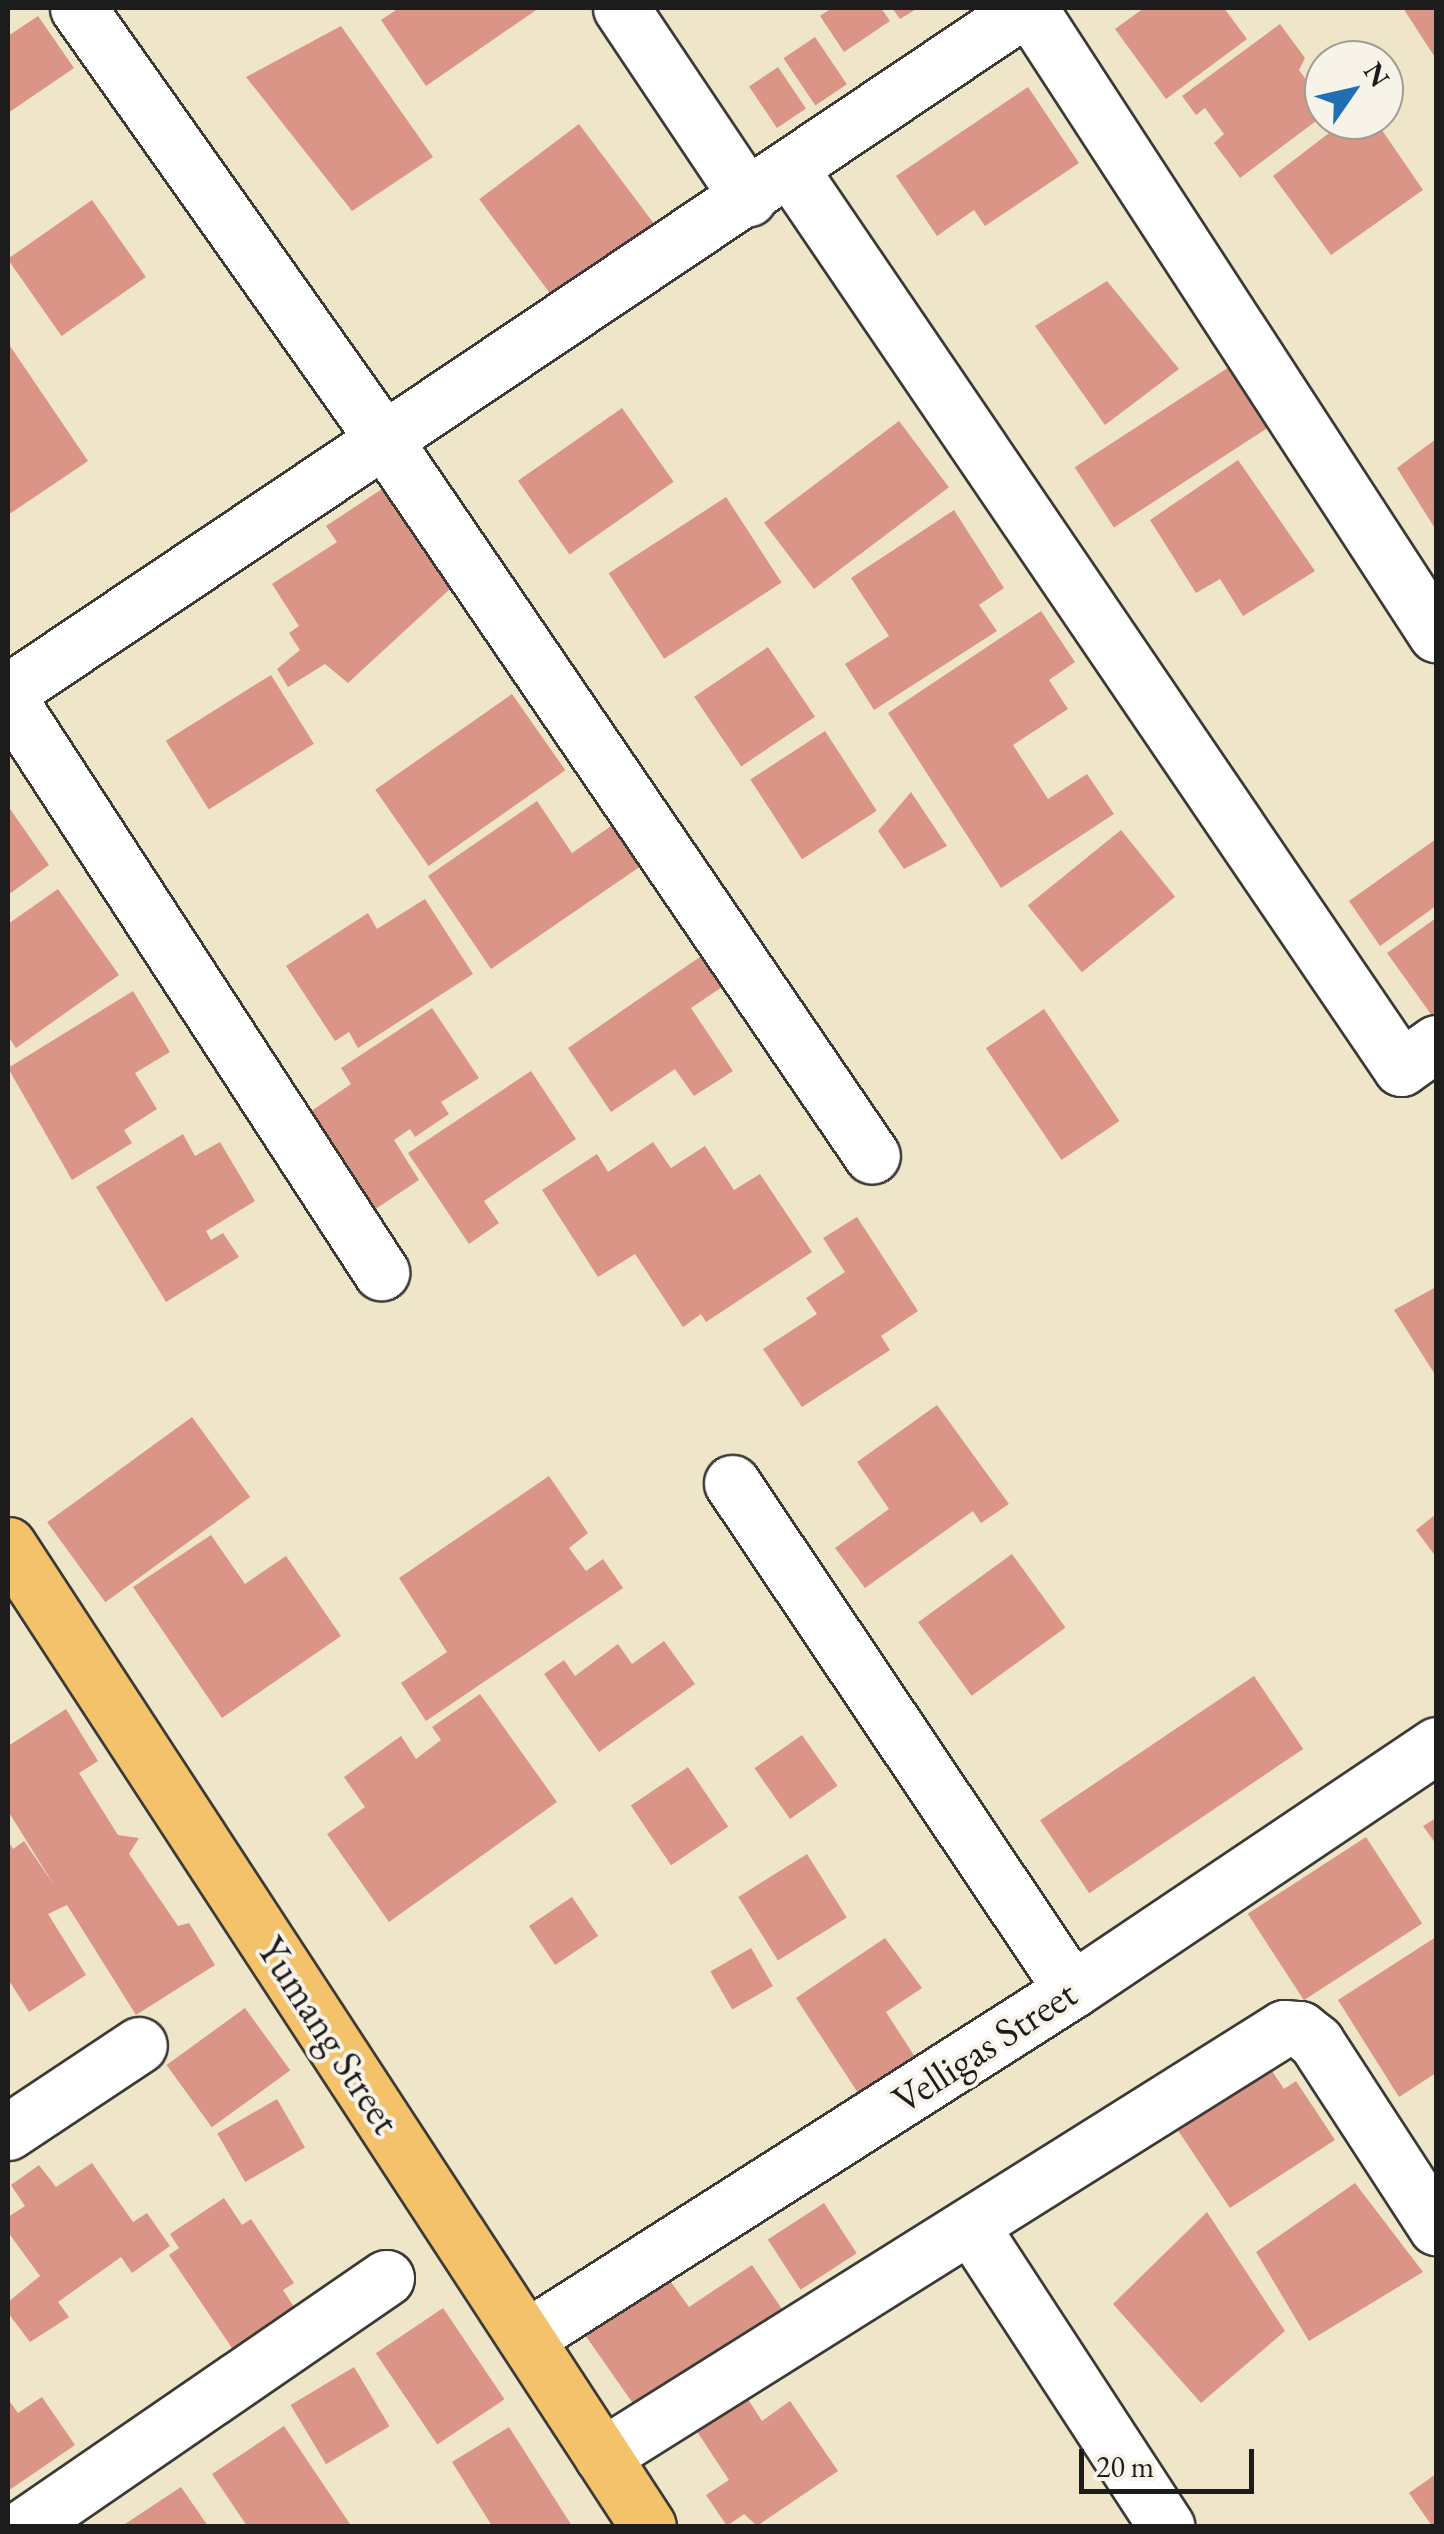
<!DOCTYPE html>
<html>
<head>
<meta charset="utf-8">
<style>
	body { margin:0 }
	#map { position:relative; width:1444px; height:2534px; overflow:hidden; background:#efe6ca; font-family:"EB Garamond",serif }
	div>[style] { position:absolute }
	.building>* { inset:0; background:#da9587; transform-origin:0 0 }
	.roads { filter:drop-shadow(2px 0 #3c3a36) drop-shadow(-2px 0 #3c3a36) drop-shadow(0 2px #3c3a36) drop-shadow(0 -2px #3c3a36) }
	.minor>* { height:55px; margin:-27.5px; padding:0 27.5px; transform-origin:27.5px; border-radius:27.5px; background:#fff }
	.major>* { height:55px; margin:-27.5px; padding:0 27.5px; transform-origin:27.5px; border-radius:27.5px; background:#f3c26a }
	span { translate:-50% -50%; white-space:nowrap; text-align:center; line-height:1.15; -webkit-text-stroke:8px #f7f3e8; paint-order:stroke }
	.street-label { font-size:40px; color:#1c1c1c }
	.frame { position:absolute; inset:0; border:10px solid #1c1c1c; pointer-events:none }
	.north { position:absolute; left:1304px; top:40px; width:100px; height:100px; box-sizing:border-box; background:#f7f3e8; border:2px solid #9f9d96; border-radius:50%; rotate:56deg; font-size:28px; font-weight:700; line-height:40px; text-align:center; color:#1c1c1c }
	.north::after { content:''; display:block; margin:auto; width:35px; height:45px; background:#1f6fb2; clip-path:polygon(50% 0,100% 100%,50% 72%,0 100%) }
	.scale { position:absolute; left:1079px; top:2449px; width:175px; height:45px; box-sizing:border-box; border:5px solid #1c1c1c; border-top:0; padding-left:12px; font-size:30px; line-height:35px; white-space:nowrap; color:#1c1c1c; -webkit-text-stroke:8px #f7f3e8; paint-order:stroke }
</style>
</head>
<body>
<div id="map">
	<div class="building">
		<i style="clip-path:polygon(399px 8px,539px 8px,426px 86px,381px 20px)"></i>
		<i style="clip-path:polygon(832px 8px,881px 8px,890px 21px,844px 52px,820px 16px)"></i>
		<i style="clip-path:polygon(892px 8px,918px 8px,900px 19px)"></i>
		<i style="clip-path:polygon(1144px 8px,1224px 8px,1247px 39px,1166px 99px,1115px 29px)"></i>
		<i style="clip-path:polygon(1403px 8px,1436px 8px,1436px 59px)"></i>
		<i style="clip-path:polygon(38px 16px,74px 68px,8px 113px,8px 36px)"></i>
		<i style="clip-path:polygon(1280px 24px,1305px 58px,1299px 70px,1324px 104px,1324px 115px,1240px 178px,1214px 143px,1224px 134px,1205px 108px,1196px 115px,1182px 96px)"></i>
		<i style="clip-path:polygon(341px 26px,433px 157px,352px 211px,246px 77px)"></i>
		<i style="left:815px;top:37px;width:57px;height:38px;rotate:56deg"></i>
		<i style="left:778px;top:67px;width:50px;height:35px;rotate:56deg"></i>
		<i style="clip-path:polygon(1028px 87px,1079px 163px,985px 226px,974px 210px,937px 236px,896px 176px)"></i>
		<i style="clip-path:polygon(1346px 120px,1375px 120px,1423px 190px,1331px 255px,1273px 176px)"></i>
		<i style="left:579px;top:124px;width:132px;height:125px;rotate:53deg"></i>
		<i style="left:92px;top:200px;width:94px;height:103px;rotate:55deg"></i>
		<i style="clip-path:polygon(1107px 281px,1179px 369px,1105px 425px,1035px 326px)"></i>
		<i style="clip-path:polygon(8px 343px,88px 461px,8px 515px)"></i>
		<i style="left:1229px;top:367px;width:72px;height:184px;rotate:57deg"></i>
		<i style="left:622px;top:408px;width:90px;height:127px;rotate:55deg"></i>
		<i style="left:899px;top:421px;width:83px;height:169px;rotate:53deg"></i>
		<i style="clip-path:polygon(1436px 439px,1436px 530px,1397px 468px)"></i>
		<i style="clip-path:polygon(1238px 460px,1315px 571px,1243px 616px,1220px 579px,1196px 593px,1150px 520px)"></i>
		<i style="clip-path:polygon(382px 489px,419px 545px,434px 535px,463px 577px,348px 683px,325px 664px,288px 687px,277px 669px,300px 650px,289px 633px,299px 626px,272px 584px,337px 542px,326px 526px)"></i>
		<i style="left:726px;top:497px;width:102px;height:140px;rotate:57deg"></i>
		<i style="clip-path:polygon(954px 510px,1004px 588px,979px 605px,997px 631px,874px 710px,845px 664px,889px 636px,851px 578px)"></i>
		<i style="clip-path:polygon(1041px 611px,1075px 662px,1049px 680px,1068px 709px,1013px 745px,1048px 799px,1087px 774px,1114px 814px,1001px 888px,888px 713px)"></i>
		<i style="left:768px;top:647px;width:84px;height:89px;rotate:56deg"></i>
		<i style="left:271px;top:675px;width:81px;height:124px;rotate:58deg"></i>
		<i style="left:512px;top:694px;width:93px;height:167px;rotate:55deg"></i>
		<i style="left:825px;top:731px;width:95px;height:89px;rotate:57deg"></i>
		<i style="clip-path:polygon(911px 792px,947px 846px,904px 869px,878px 831px)"></i>
		<i style="clip-path:polygon(537px 801px,572px 853px,614px 824px,641px 866px,491px 969px,428px 876px)"></i>
		<i style="clip-path:polygon(8px 806px,49px 865px,8px 895px)"></i>
		<i style="left:1121px;top:830px;width:86px;height:120px;rotate:51deg"></i>
		<i style="clip-path:polygon(1436px 839px,1436px 906px,1380px 946px,1349px 901px)"></i>
		<i style="clip-path:polygon(58px 889px,119px 975px,16px 1048px,8px 1036px,8px 924px)"></i>
		<i style="clip-path:polygon(425px 899px,473px 974px,358px 1048px,349px 1032px,335px 1041px,286px 966px,368px 913px,377px 929px)"></i>
		<i style="clip-path:polygon(1436px 918px,1436px 1014px,1433px 1017px,1387px 953px)"></i>
		<i style="clip-path:polygon(707px 952px,728px 983px,691px 1008px,733px 1071px,694px 1096px,675px 1069px,611px 1112px,568px 1048px)"></i>
		<i style="clip-path:polygon(133px 991px,170px 1052px,135px 1073px,157px 1109px,124px 1130px,132px 1143px,72px 1180px,8px 1068px)"></i>
		<i style="clip-path:polygon(432px 1008px,479px 1078px,441px 1102px,449px 1114px,415px 1137px,410px 1129px,394px 1140px,419px 1180px,371px 1212px,307px 1114px,351px 1084px,341px 1068px)"></i>
		<i style="left:1044px;top:1009px;width:135px;height:70px;rotate:56deg"></i>
		<i style="clip-path:polygon(531px 1071px,576px 1139px,484px 1201px,499px 1223px,469px 1244px,408px 1153px)"></i>
		<i style="clip-path:polygon(183px 1134px,195px 1156px,220px 1142px,255px 1201px,206px 1231px,211px 1240px,223px 1233px,239px 1257px,166px 1302px,96px 1187px)"></i>
		<i style="clip-path:polygon(653px 1142px,671px 1168px,705px 1146px,734px 1190px,760px 1174px,812px 1252px,706px 1322px,701px 1314px,683px 1327px,635px 1254px,598px 1277px,542px 1190px,597px 1154px,608px 1172px)"></i>
		<i style="clip-path:polygon(857px 1217px,918px 1311px,881px 1336px,890px 1350px,802px 1407px,763px 1349px,817px 1314px,806px 1298px,845px 1272px,823px 1238px)"></i>
		<i style="clip-path:polygon(1436px 1287px,1436px 1376px,1394px 1310px)"></i>
		<i style="clip-path:polygon(937px 1405px,1009px 1504px,981px 1523px,973px 1511px,865px 1588px,835px 1548px,889px 1509px,857px 1462px)"></i>
		<i style="left:192px;top:1417px;width:99px;height:179px;rotate:54deg"></i>
		<i style="clip-path:polygon(549px 1476px,588px 1533px,569px 1548px,586px 1571px,603px 1559px,623px 1588px,426px 1721px,401px 1683px,447px 1652px,399px 1578px)"></i>
		<i style="clip-path:polygon(1436px 1514px,1436px 1557px,1416px 1530px)"></i>
		<i style="clip-path:polygon(211px 1535px,245px 1584px,286px 1556px,341px 1636px,222px 1718px,133px 1587px)"></i>
		<i style="left:1012px;top:1554px;width:91px;height:116px;rotate:54deg"></i>
		<i style="clip-path:polygon(664px 1641px,695px 1684px,599px 1752px,544px 1674px,564px 1660px,575px 1676px,618px 1644px,632px 1664px)"></i>
		<i style="left:1254px;top:1676px;width:88px;height:258px;rotate:56deg"></i>
		<i style="clip-path:polygon(480px 1694px,557px 1802px,389px 1922px,327px 1834px,365px 1807px,344px 1777px,401px 1736px,416px 1759px,441px 1740px,432px 1727px)"></i>
		<i style="clip-path:polygon(66px 1709px,98px 1761px,79px 1773px,118px 1835px,139px 1838px,129px 1854px,178px 1926px,189px 1923px,215px 1965px,136px 2015px,67px 1905px,48px 1914px,86px 1975px,29px 2012px,8px 1979px,8px 1841px,13px 1849px,24px 1841px,54px 1885px,8px 1811px,8px 1746px)"></i>
		<i style="left:802px;top:1735px;width:62px;height:58px;rotate:55deg"></i>
		<i style="left:688px;top:1767px;width:72px;height:69px;rotate:56deg"></i>
		<i style="clip-path:polygon(1436px 1818px,1436px 1844px,1423px 1826px)"></i>
		<i style="left:1366px;top:1837px;width:103px;height:141px;rotate:57deg"></i>
		<i style="left:807px;top:1854px;width:75px;height:81px;rotate:58deg"></i>
		<i style="left:572px;top:1897px;width:47px;height:52px;rotate:56deg"></i>
		<i style="clip-path:polygon(1436px 1937px,1436px 2073px,1399px 2097px,1338px 2000px)"></i>
		<i style="clip-path:polygon(885px 1938px,922px 1988px,886px 2012px,917px 2060px,860px 2096px,796px 1998px)"></i>
		<i style="left:751px;top:1948px;width:44px;height:47px;rotate:60deg"></i>
		<i style="left:245px;top:2008px;width:77px;height:97px;rotate:54deg"></i>
		<i style="clip-path:polygon(1268px 2065px,1284px 2089px,1296px 2081px,1335px 2140px,1230px 2208px,1175px 2126px)"></i>
		<i style="left:277px;top:2099px;width:56px;height:69px;rotate:60deg"></i>
		<i style="clip-path:polygon(92px 2163px,133px 2222px,147px 2213px,170px 2246px,132px 2273px,121px 2257px,58px 2302px,69px 2317px,30px 2342px,8px 2313px,8px 2302px,40px 2276px,8px 2232px,8px 2217px,25px 2206px,11px 2185px,39px 2165px,56px 2187px)"></i>
		<i style="clip-path:polygon(1355px 2183px,1423px 2272px,1309px 2341px,1256px 2252px)"></i>
		<i style="clip-path:polygon(224px 2198px,242px 2225px,251px 2219px,294px 2283px,283px 2290px,296px 2310px,234px 2351px,169px 2255px,179px 2248px,170px 2234px)"></i>
		<i style="left:824px;top:2203px;width:60px;height:67px;rotate:57deg"></i>
		<i style="clip-path:polygon(1207px 2212px,1285px 2331px,1201px 2403px,1113px 2304px)"></i>
		<i style="clip-path:polygon(752px 2265px,784px 2312px,639px 2412px,585px 2335px,668px 2278px,689px 2307px)"></i>
		<i style="left:443px;top:2308px;width:110px;height:81px;rotate:56deg"></i>
		<i style="left:354px;top:2367px;width:69px;height:74px;rotate:59deg"></i>
		<i style="clip-path:polygon(744px 2393px,762px 2421px,790px 2401px,838px 2471px,757px 2526px,744px 2514px,727px 2526px,706px 2495px,729px 2480px,694px 2427px)"></i>
		<i style="clip-path:polygon(42px 2397px,75px 2445px,8px 2491px,8px 2399px,18px 2413px)"></i>
		<i style="clip-path:polygon(284px 2426px,350px 2524px,346px 2526px,247px 2526px,212px 2474px)"></i>
		<i style="clip-path:polygon(509px 2427px,572px 2526px,492px 2526px,452px 2462px)"></i>
		<i style="clip-path:polygon(1436px 2474px,1436px 2526px,1432px 2526px,1409px 2493px)"></i>
		<i style="clip-path:polygon(181px 2487px,208px 2526px,122px 2526px)"></i>
	</div>
	<div class="roads">
		<div class="minor">
			<i style="left:78px;top:8px;width:529px;rotate:54.69deg"></i>
			<i style="left:384px;top:440px;width:866px;rotate:55.72deg"></i>
			<i style="left:621px;top:8px;width:229px;rotate:56.2deg"></i>
			<i style="left:1029px;top:8px;width:747px;rotate:56.97deg"></i>
			<i style="left:790px;top:169px;width:1087px;rotate:55.8deg"></i>
			<i style="left:1401px;top:1068px;width:43px;rotate:-35.5deg"></i>
			<i style="left:8px;top:692px;width:1226px;rotate:-33.9deg"></i>
			<i style="left:8px;top:698px;width:685px;rotate:56.98deg"></i>
			<i style="left:732px;top:1483px;width:610px;rotate:56.15deg"></i>
			<i style="left:8px;top:2132px;width:157px;rotate:-33.6deg"></i>
			<i style="left:972px;top:2228px;width:356px;rotate:56.9deg"></i>
			<i style="left:526px;top:2338px;width:647px;rotate:-32.51deg"></i>
			<i style="left:1072px;top:1990px;width:439px;rotate:-33.9deg"></i>
			<i style="left:602px;top:2456px;width:805px;rotate:-32.11deg"></i>
			<i style="left:1284px;top:2028px;width:16px;rotate:4deg"></i>
			<i style="left:1300px;top:2029px;width:21px;rotate:39deg"></i>
			<i style="left:1316px;top:2042px;width:221px;rotate:57deg"></i>
			<i style="left:25px;top:2526px;width:438px;rotate:-34.5deg"></i>
		</div>
		<div class="major">
			<i style="left:8px;top:1545px;width:1171px;rotate:56.88deg"></i>
		</div>
	</div>
	<div class="street-label">
		<span style="left:329px;top:2035px;rotate:57deg">Yumang Street</span>
		<span style="left:984px;top:2046px;rotate:-33deg">Velligas Street</span>
	</div>
	<div class="frame"></div>
	<div class="north">N</div>
	<div class="scale">20 m</div>
</div>
</body>
</html>
